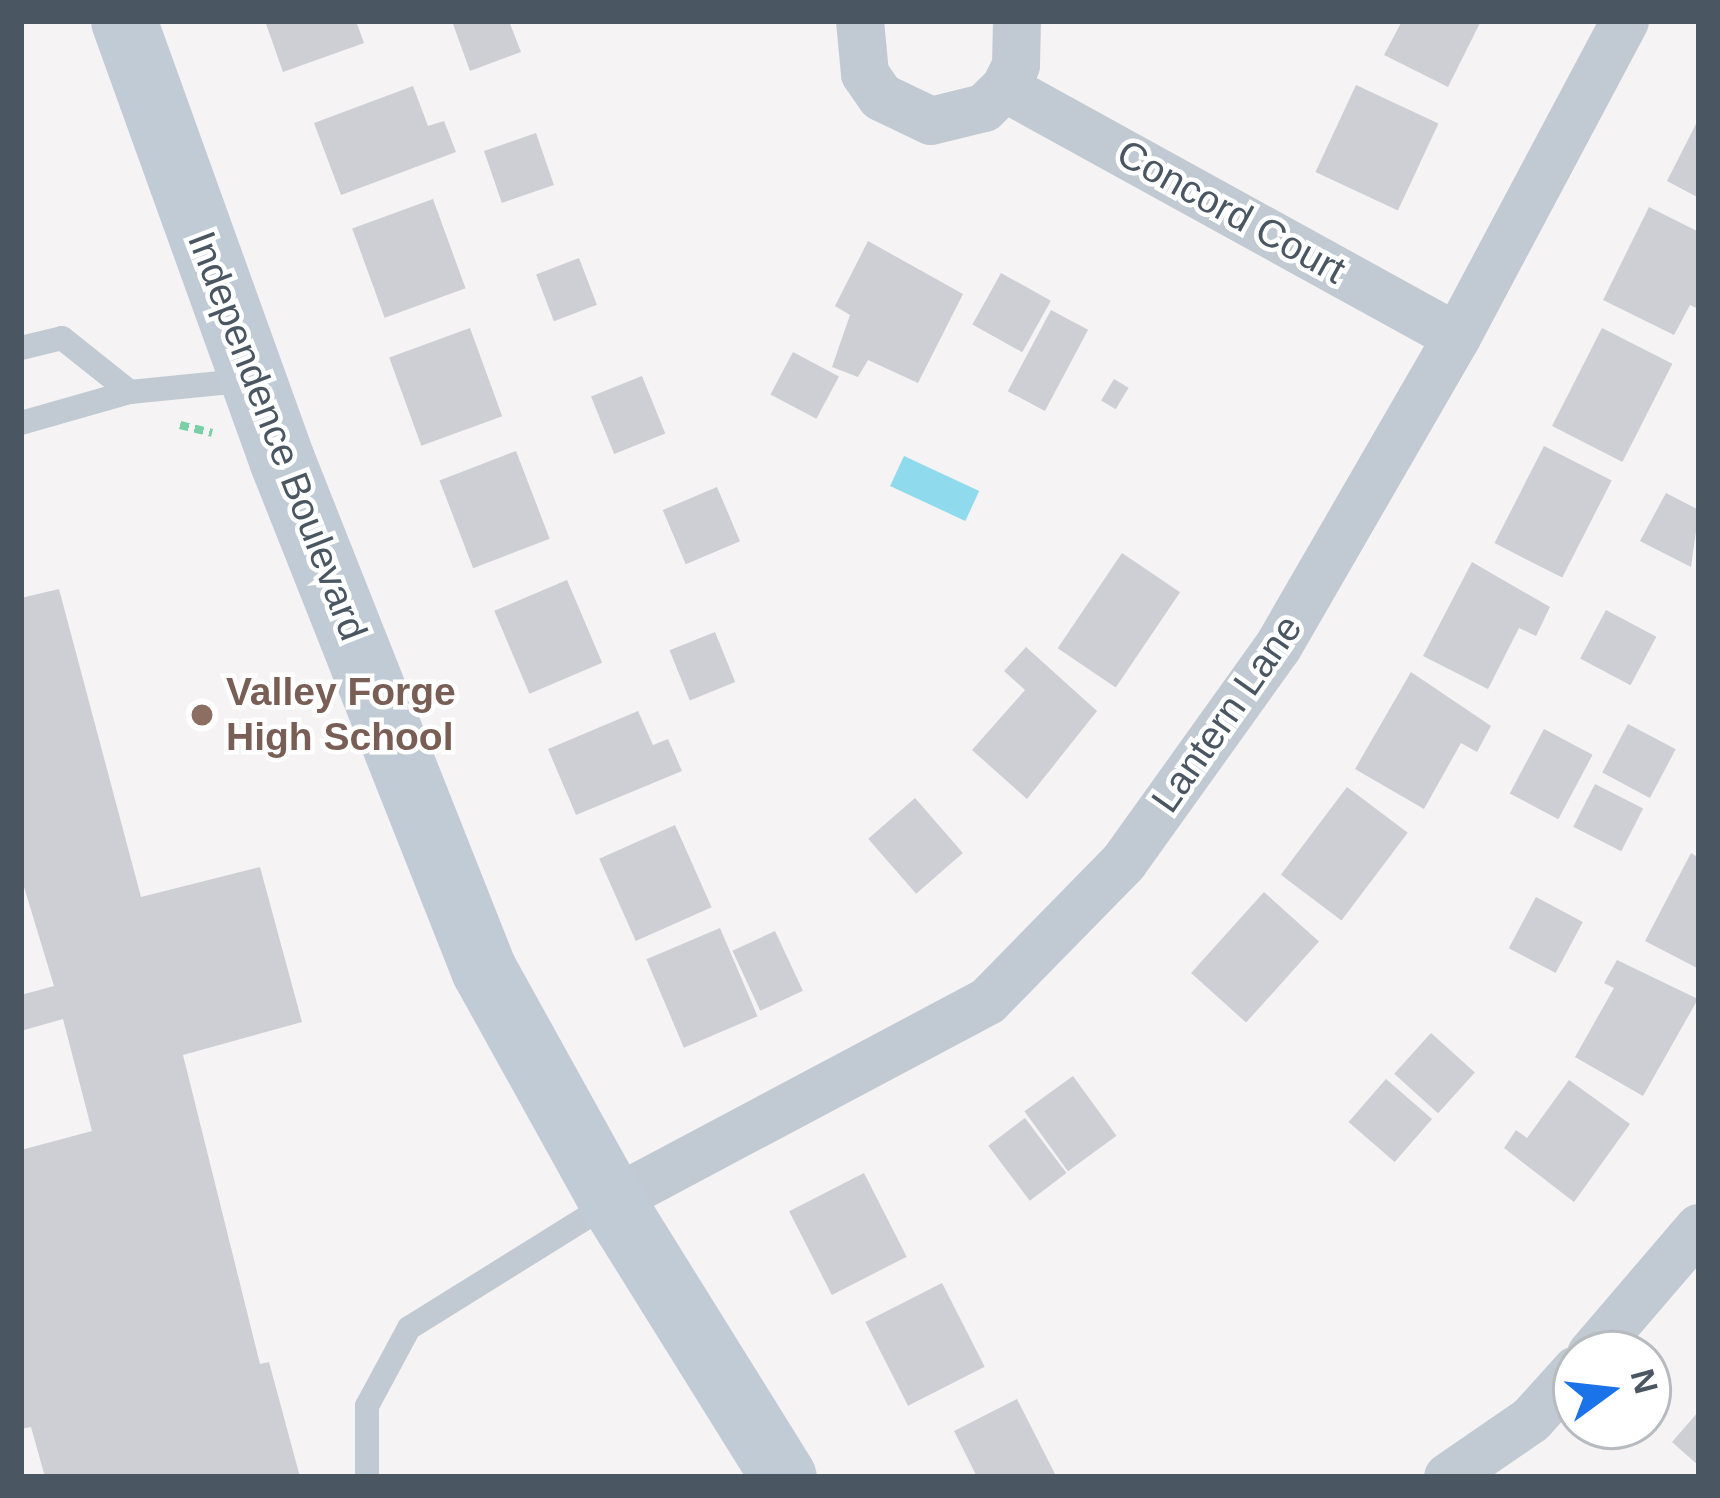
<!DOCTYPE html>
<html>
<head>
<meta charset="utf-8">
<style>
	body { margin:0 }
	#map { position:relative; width:1720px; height:1498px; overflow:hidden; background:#f5f3f3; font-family:Arial,sans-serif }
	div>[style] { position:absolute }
	.water>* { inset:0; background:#90daee; transform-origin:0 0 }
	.building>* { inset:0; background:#cdcfd5; transform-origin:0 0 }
	.path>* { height:8px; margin-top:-4px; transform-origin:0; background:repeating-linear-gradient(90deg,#7ad0a6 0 9px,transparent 0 15px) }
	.lane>* { height:24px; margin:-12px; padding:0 12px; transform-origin:12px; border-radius:12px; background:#c1cad2 }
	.street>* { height:48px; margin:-24px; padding:0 24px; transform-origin:24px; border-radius:24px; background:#c1cad2 }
	.secondary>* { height:66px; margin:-33px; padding:0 33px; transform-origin:33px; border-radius:33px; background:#c1cbd6 }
	.dots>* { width:33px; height:33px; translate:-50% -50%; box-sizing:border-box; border:6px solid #fff; border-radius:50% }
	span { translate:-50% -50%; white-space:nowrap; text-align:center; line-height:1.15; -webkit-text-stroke:9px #fff; paint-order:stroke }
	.street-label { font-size:39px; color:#4a5661 }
	.education-label { font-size:39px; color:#785e54; font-weight:700 }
	.left { translate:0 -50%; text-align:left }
	.frame { position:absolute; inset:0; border:24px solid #4a5661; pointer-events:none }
	.north { position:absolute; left:1552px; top:1330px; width:120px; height:120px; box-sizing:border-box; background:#fff; border:3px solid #b7bbc0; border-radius:50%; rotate:75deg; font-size:33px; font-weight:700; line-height:48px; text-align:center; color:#4a5661 }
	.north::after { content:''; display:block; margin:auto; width:42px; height:54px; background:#1a73e8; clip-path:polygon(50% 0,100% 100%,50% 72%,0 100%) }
</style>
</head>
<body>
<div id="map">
	<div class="water">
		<i style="left:904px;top:456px;width:83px;height:33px;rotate:25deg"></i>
	</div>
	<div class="building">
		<i style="clip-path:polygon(265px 21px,356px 21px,364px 43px,283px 72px)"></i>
		<i style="clip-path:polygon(509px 21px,521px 52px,470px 71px,453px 24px)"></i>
		<i style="clip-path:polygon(1402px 21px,1481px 21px,1448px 87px,1384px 55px)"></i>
		<i style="left:1356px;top:85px;width:91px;height:96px;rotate:25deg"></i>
		<i style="clip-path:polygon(413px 86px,428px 126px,444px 121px,456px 152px,341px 195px,314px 123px)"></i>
		<i style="clip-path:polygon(1699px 118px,1699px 198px,1667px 181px)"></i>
		<i style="left:536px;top:133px;width:55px;height:55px;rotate:71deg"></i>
		<i style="left:433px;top:199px;width:95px;height:86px;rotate:70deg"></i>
		<i style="clip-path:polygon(1649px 207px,1699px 232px,1699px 309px,1690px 305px,1674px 335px,1603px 300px)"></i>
		<i style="clip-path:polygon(868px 241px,963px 294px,918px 383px,868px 360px,858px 377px,832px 367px,850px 315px,835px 306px)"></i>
		<i style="left:579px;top:258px;width:50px;height:46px;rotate:69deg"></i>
		<i style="left:1001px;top:273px;width:57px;height:59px;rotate:29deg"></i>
		<i style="left:1051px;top:310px;width:42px;height:92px;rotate:28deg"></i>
		<i style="left:470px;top:328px;width:94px;height:86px;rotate:70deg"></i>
		<i style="left:1602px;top:328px;width:79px;height:110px;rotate:27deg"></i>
		<i style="left:793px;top:352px;width:52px;height:48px;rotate:28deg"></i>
		<i style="left:642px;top:376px;width:62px;height:55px;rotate:68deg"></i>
		<i style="left:1114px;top:379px;width:17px;height:25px;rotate:31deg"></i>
		<i style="left:1544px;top:446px;width:76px;height:109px;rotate:27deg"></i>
		<i style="left:516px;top:451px;width:94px;height:82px;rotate:69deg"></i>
		<i style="left:717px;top:487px;width:59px;height:59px;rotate:67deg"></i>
		<i style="clip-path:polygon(1666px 493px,1699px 510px,1691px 567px,1640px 541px)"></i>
		<i style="left:1122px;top:553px;width:70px;height:115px;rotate:34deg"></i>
		<i style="clip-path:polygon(1472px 562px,1550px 607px,1536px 636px,1519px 628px,1488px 689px,1423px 656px)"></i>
		<i style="left:567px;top:580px;width:90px;height:79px;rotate:67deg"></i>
		<i style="clip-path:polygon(59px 589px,141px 897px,260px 867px,302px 1022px,183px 1055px,260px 1364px,269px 1362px,300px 1477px,45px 1477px,31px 1427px,21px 1429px,21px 1150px,92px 1131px,63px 1019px,21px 1031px,21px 995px,54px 986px,21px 877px,21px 598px)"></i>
		<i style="left:1606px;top:610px;width:57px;height:55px;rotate:28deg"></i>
		<i style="left:715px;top:632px;width:54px;height:49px;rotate:68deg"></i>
		<i style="clip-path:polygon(1026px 647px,1097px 711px,1027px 799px,972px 750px,1025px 690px,1004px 671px)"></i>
		<i style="clip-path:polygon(1411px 672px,1491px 726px,1477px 752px,1461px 743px,1424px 809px,1355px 769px)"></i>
		<i style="clip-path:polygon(638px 711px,653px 745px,668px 739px,682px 771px,576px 815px,548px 749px)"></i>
		<i style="left:1628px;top:724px;width:54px;height:55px;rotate:28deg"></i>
		<i style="left:1544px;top:729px;width:55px;height:73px;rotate:28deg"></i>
		<i style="left:1595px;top:784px;width:54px;height:48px;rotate:27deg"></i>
		<i style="left:1347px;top:787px;width:76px;height:110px;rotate:37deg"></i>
		<i style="left:915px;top:798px;width:73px;height:62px;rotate:49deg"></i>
		<i style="left:675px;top:825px;width:90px;height:83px;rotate:66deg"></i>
		<i style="clip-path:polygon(1691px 853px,1699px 858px,1699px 969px,1645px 941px)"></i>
		<i style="left:1264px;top:892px;width:74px;height:109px;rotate:42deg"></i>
		<i style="left:1536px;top:897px;width:53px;height:58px;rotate:28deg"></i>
		<i style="left:720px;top:928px;width:96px;height:80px;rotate:67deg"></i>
		<i style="left:775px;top:931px;width:66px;height:47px;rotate:65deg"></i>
		<i style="clip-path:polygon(1617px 960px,1698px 999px,1643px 1096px,1575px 1057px,1614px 988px,1604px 983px)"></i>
		<i style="left:1431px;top:1033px;width:59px;height:55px;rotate:42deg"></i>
		<i style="left:1073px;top:1076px;width:74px;height:60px;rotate:54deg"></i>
		<i style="left:1386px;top:1079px;width:61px;height:57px;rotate:41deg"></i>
		<i style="clip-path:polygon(1569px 1080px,1630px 1124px,1574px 1202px,1504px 1148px,1516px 1130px,1527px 1138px)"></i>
		<i style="left:1025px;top:1118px;width:69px;height:46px;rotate:53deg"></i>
		<i style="left:864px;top:1173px;width:94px;height:84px;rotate:63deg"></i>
		<i style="left:942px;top:1283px;width:94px;height:86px;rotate:63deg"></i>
		<i style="clip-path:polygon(1017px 1399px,1055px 1474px,977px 1477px,954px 1431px)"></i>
		<i style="clip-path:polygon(1699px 1411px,1699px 1466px,1672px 1442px)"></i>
	</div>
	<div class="path">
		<i style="left:180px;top:425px;width:33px;rotate:14deg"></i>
	</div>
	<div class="lane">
		<i style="left:21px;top:348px;width:42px;rotate:-13.7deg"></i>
		<i style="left:62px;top:338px;width:87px;rotate:38.5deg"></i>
		<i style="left:130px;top:392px;width:121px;rotate:-5.7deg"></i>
		<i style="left:21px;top:423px;width:113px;rotate:-15.9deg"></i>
		<i style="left:367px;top:1477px;width:71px;rotate:-90deg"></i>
		<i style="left:367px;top:1406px;width:89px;rotate:-61.7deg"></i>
		<i style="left:409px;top:1328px;width:237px;rotate:-31.9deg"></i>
	</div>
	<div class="street">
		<i style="left:860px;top:21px;width:53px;rotate:84.6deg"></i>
		<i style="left:865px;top:74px;width:28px;rotate:55deg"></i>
		<i style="left:881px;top:97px;width:55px;rotate:25.6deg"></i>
		<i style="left:931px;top:121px;width:55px;rotate:-13.8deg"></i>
		<i style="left:984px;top:108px;width:29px;rotate:-44deg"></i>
		<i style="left:1005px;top:88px;width:25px;rotate:-64deg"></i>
		<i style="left:1016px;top:65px;width:44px;rotate:-88.7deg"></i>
		<i style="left:1005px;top:88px;width:516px;rotate:28.85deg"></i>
		<i style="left:612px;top:1201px;width:426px;rotate:-28deg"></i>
		<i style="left:988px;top:1001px;width:194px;rotate:-45.6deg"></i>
		<i style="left:1124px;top:862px;width:264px;rotate:-54.4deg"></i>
		<i style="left:1278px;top:647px;width:358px;rotate:-60deg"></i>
		<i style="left:1457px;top:337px;width:358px;rotate:-62deg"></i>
		<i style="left:1591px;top:1354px;width:166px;rotate:-49.4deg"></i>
		<i style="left:1448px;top:1477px;width:101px;rotate:-34.5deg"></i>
		<i style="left:1531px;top:1420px;width:67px;rotate:-48deg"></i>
	</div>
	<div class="secondary">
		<i style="left:124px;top:21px;width:467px;rotate:70.2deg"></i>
		<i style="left:282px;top:460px;width:549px;rotate:68.39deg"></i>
		<i style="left:484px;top:970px;width:264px;rotate:61deg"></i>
		<i style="left:612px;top:1201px;width:325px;rotate:58.1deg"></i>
	</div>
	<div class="dots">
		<i style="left:202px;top:715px;background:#8d6e63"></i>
	</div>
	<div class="street-label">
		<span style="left:1231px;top:212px;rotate:29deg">Concord Court</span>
		<span style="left:277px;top:436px;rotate:69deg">Independence Boulevard</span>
		<span style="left:1227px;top:714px;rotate:-55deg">Lantern Lane</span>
	</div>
	<div class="education-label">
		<span class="left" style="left:226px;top:715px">Valley Forge<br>High School</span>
	</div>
	<div class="frame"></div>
	<div class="north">N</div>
</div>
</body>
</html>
